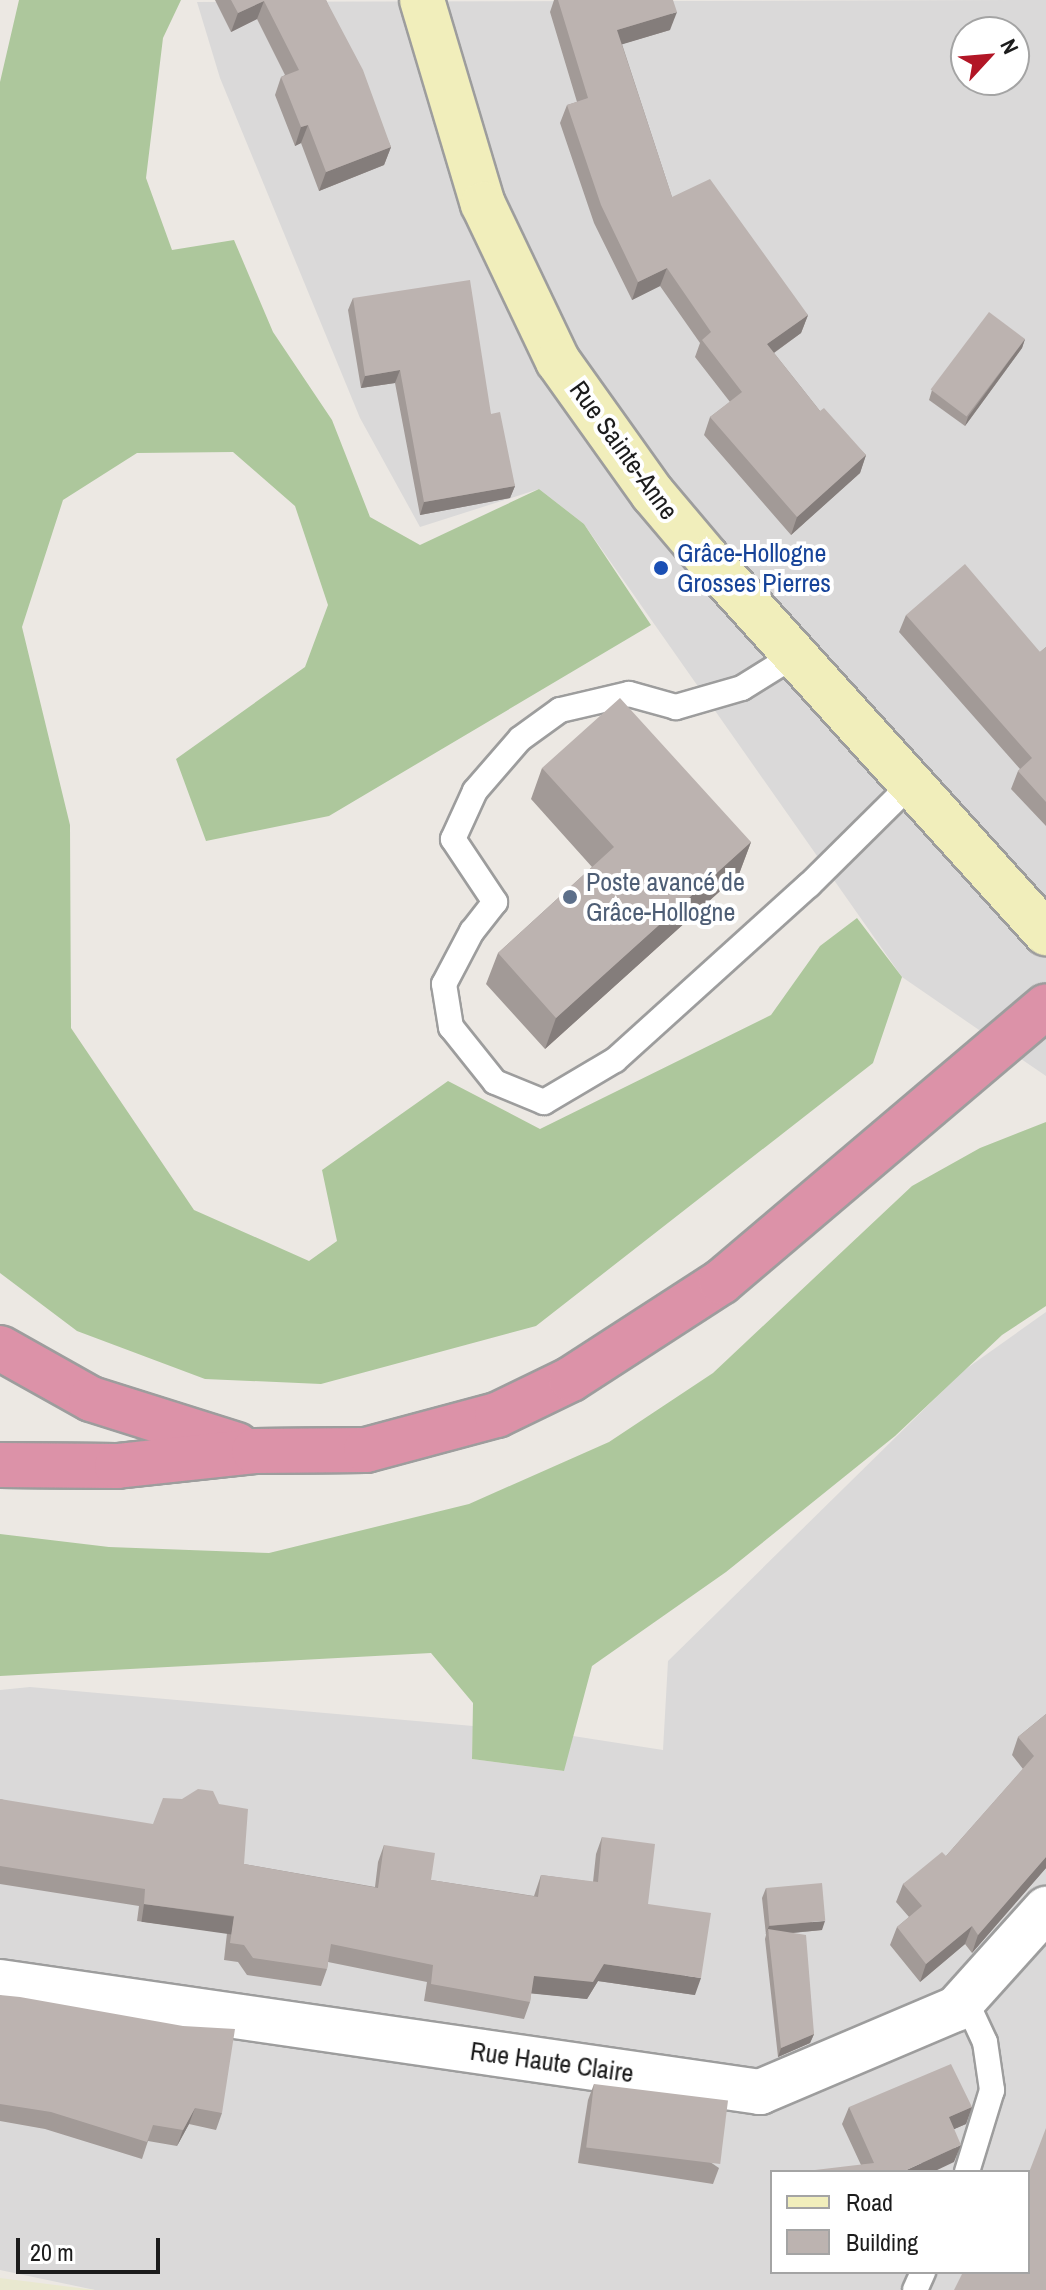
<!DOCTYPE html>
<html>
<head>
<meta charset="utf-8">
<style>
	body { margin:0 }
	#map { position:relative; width:1046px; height:2290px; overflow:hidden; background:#ece8e3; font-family:"Archivo Narrow",sans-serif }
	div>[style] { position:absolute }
	.residential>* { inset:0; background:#dad9d9 }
	.farmland>* { inset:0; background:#e9e8d0 }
	.forest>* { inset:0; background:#adc79c }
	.roads { filter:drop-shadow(2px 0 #9d9d9d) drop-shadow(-2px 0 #9d9d9d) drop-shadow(0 2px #9d9d9d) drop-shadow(0 -2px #9d9d9d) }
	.service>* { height:24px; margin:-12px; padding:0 12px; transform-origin:12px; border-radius:12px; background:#fff }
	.minor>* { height:44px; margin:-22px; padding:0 22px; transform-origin:22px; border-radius:22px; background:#fff }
	.secondary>* { height:44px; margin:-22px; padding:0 22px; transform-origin:22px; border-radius:22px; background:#f1eebb }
	.motorway>* { height:44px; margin:-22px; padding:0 22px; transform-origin:22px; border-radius:22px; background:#dc92a8 }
	.wall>* { inset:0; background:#a29a97 }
	.shaded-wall>* { inset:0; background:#847d7b; transform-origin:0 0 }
	.building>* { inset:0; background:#bcb3b0; transform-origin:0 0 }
	.dots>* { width:22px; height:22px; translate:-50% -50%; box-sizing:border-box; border:4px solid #fff; border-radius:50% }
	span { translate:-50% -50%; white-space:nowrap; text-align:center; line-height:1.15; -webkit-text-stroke:8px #fff; paint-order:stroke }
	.street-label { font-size:26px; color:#1c1c1c }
	.transit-label { font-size:26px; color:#164399 }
	.left { translate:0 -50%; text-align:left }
	.service-label { font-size:26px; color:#4e5e75 }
	.legend { position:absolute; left:770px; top:2170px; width:260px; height:104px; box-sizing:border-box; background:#fff; border:2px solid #a4a4a4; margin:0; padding:10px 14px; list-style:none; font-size:24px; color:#1c1c1c }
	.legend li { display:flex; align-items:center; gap:16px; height:40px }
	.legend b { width:40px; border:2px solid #a4a4a4 }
	.north { position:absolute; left:950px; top:16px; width:80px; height:80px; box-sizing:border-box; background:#fff; border:2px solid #a4a4a4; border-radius:50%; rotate:64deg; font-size:22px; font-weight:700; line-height:32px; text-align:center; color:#1c1c1c }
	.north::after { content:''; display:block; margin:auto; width:28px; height:36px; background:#b21626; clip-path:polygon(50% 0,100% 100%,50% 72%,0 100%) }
	.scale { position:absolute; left:16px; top:2238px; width:144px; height:36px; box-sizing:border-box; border:4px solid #1c1c1c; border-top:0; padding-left:10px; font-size:24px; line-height:28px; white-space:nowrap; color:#1c1c1c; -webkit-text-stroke:6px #fff; paint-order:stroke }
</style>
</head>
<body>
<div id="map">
	<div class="residential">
		<i style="clip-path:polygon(evenodd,1046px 0,1046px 1076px,902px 977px,584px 524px,539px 489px,420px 527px,360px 418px,220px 78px,197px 2px,1046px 0,966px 32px,1014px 32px,1014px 80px,966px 80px,966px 32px)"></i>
		<i style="clip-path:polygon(evenodd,1046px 1312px,1046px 2290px,95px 2290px,0 2270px,0 1690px,30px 1687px,473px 1726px,472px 1759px,563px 1771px,573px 1736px,663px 1750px,668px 1661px,963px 1371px,1046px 1312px,772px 2172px,1028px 2172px,1028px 2272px,772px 2272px,772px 2172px)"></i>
	</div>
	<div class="farmland">
		<i style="clip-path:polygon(0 2278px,95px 2290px,0 2290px)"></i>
	</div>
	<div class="forest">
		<i style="clip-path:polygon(19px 0,181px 0,163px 38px,146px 178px,172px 250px,234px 240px,273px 332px,332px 420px,370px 517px,420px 545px,539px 489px,584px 524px,651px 625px,329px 816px,206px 841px,176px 759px,305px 667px,328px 605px,295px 506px,233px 452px,137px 453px,63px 500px,22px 627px,70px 825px,71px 1028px,194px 1210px,309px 1261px,337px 1241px,322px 1170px,448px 1081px,540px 1129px,771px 1015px,820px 946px,857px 918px,902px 977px,873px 1063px,536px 1326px,321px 1384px,205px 1379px,77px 1331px,0 1273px,0 82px)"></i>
		<i style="clip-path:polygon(1046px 1122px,1046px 1306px,1002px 1335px,895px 1436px,726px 1572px,592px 1666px,564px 1771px,472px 1759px,473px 1703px,431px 1653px,0 1676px,0 1534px,109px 1547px,269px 1553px,469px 1504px,609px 1442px,713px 1373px,912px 1186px,980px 1148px)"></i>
	</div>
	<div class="roads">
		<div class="service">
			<i style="left:795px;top:655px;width:62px;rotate:148.1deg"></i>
			<i style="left:742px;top:688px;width:69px;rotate:163.9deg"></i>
			<i style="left:676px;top:707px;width:49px;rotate:-164.5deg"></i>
			<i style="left:629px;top:694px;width:71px;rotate:166.9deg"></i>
			<i style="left:560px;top:710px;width:49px;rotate:144.1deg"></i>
			<i style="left:520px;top:739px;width:69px;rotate:130.9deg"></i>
			<i style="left:475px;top:791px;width:53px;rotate:114.6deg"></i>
			<i style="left:453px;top:839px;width:76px;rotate:56.3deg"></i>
			<i style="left:495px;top:902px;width:37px;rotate:128deg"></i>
			<i style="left:472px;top:931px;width:60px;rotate:117.8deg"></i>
			<i style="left:444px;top:984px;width:44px;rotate:80.8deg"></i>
			<i style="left:451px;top:1027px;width:70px;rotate:51.3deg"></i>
			<i style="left:495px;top:1082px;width:53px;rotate:22.2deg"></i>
			<i style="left:544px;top:1102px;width:82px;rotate:-30.6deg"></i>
			<i style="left:615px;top:1060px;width:261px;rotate:-42.1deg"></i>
			<i style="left:809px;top:885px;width:144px;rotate:-44.7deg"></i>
			<i style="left:965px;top:1999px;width:47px;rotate:65.1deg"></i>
			<i style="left:985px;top:2042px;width:49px;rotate:81.7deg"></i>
			<i style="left:992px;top:2090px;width:86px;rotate:107deg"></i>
			<i style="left:915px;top:2290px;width:20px;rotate:-66deg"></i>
		</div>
		<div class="minor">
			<i style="left:0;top:1982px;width:768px;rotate:8.24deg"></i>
			<i style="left:760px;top:2092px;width:213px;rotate:-23deg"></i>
			<i style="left:956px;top:2009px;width:135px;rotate:-48deg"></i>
		</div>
		<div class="secondary">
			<i style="left:422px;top:0;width:213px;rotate:73.4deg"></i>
			<i style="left:483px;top:204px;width:174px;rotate:64.5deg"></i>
			<i style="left:558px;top:361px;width:163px;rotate:54.5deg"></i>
			<i style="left:653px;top:494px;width:84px;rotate:49.8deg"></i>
			<i style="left:707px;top:558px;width:506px;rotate:47.89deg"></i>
		</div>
		<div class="motorway">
			<i style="left:0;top:1348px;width:104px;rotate:29.3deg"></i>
			<i style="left:91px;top:1399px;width:153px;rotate:17.5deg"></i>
			<i style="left:0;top:1465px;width:117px;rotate:0.5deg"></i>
			<i style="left:117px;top:1466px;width:138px;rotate:-6.2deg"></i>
			<i style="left:254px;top:1451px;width:112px;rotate:-0.5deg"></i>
			<i style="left:366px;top:1450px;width:136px;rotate:-15deg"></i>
			<i style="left:497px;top:1415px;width:82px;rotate:-25.9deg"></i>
			<i style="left:571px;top:1379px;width:179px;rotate:-32.9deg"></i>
			<i style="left:721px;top:1282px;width:426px;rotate:-40.3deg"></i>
		</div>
	</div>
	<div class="wall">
		<i style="clip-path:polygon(215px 0,326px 0,391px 147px,384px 165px,319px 191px,301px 143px,295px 146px,275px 95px,281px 77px,285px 75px,257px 19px,231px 32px)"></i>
		<i style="clip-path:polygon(554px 0,673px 0,670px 30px,622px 44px,672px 197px,808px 315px,801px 333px,774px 353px,820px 411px,866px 455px,860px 473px,791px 535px,704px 435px,710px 417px,730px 402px,695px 357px,700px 343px,660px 286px,632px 300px,594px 223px,560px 123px,567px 105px,577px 102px,550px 12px)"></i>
		<i style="clip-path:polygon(353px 298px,491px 414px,515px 486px,510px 498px,420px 515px,395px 383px,361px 388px,348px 310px)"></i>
		<i style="clip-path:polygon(1025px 339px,1022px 348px,965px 426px,929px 400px,932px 390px)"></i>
		<i style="clip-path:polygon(906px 615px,1040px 652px,1046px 647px,1046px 826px,1011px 789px,1018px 771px,1020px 769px,899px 632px)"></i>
		<i style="clip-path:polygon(542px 768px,751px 842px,739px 874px,545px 1049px,486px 984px,498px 953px,592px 867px,531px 799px)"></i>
		<i style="clip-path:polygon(1046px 1714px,1046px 1868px,972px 1953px,965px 1944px,920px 1982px,890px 1945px,897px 1927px,909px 1917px,896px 1902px,903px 1884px,946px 1856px,1023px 1769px,1012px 1755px,1018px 1737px)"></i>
		<i style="clip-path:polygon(0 1799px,244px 1864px,375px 1887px,378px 1862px,384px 1845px,431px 1880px,534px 1896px,541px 1875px,593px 1882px,596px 1854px,602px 1837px,648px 1904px,695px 1995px,598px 1981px,587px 1999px,531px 1993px,530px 2002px,524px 2019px,424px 2001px,427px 1982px,328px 1962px,327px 1969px,321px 1986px,247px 1975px,238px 1962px,224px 1960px,227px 1933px,137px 1921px,139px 1906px,0 1884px)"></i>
		<i style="clip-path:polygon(766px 1888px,822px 1930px,793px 1933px,814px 2034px,810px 2043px,778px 2057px,765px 1939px,766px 1935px,762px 1898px)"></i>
		<i style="clip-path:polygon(0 1995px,222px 2113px,216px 2130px,189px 2124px,177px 2146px,148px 2141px,142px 2159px,45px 2129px,0 2121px)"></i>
		<i style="clip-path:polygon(594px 2084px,719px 2168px,713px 2184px,578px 2163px,588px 2100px)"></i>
		<i style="clip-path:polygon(849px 2107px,972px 2107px,966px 2124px,954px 2129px,954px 2162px,861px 2165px,842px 2124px)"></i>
	</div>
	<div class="shaded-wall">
		<i style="clip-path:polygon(264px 1px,257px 19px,231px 32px,238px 13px)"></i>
		<i style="clip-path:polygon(677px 12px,670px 30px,610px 48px,617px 30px)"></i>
		<i style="clip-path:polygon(308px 125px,301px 143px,295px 146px,301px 127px)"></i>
		<i style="clip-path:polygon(391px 147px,384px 165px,319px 191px,326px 172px)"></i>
		<i style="clip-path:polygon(667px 268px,660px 286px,632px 300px,638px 282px)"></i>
		<i style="clip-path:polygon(808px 315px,801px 333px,761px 362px,767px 344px)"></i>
		<i style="clip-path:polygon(1025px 339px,1022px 348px,965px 426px,968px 417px)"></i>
		<i style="clip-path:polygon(400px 370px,395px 383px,361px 388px,365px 376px)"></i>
		<i style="clip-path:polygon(866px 455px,860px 473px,791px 535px,797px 517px)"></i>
		<i style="clip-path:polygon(515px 486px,510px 498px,420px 515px,424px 502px)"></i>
		<i style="clip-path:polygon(751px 842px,739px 874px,545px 1049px,556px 1018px)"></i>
		<i style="clip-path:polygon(1046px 1857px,1046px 1868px,972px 1953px,978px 1935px)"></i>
		<i style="left:144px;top:1904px;width:91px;height:18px;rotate:8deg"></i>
		<i style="clip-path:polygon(825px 1921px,822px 1930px,769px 1935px,768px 1929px,765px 1935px,769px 1926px)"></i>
		<i style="clip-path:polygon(972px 1926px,965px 1944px,920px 1982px,926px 1964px)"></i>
		<i style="clip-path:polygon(604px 1964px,701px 1978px,695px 1995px,598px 1981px,587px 1999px,527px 1993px,534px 1976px)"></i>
		<i style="clip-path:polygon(814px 2034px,810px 2043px,778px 2057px,781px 2048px)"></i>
		<i style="clip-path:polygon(972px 2107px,966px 2124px,943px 2134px,949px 2117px)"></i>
		<i style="clip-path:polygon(195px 2108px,189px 2124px,177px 2146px,183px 2130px)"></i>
		<i style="clip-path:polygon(961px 2145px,954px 2162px,933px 2172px,902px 2172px)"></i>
	</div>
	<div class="building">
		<i style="clip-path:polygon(231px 0,326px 0,363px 70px,391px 147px,326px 172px,308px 125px,301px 127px,281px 77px,299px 70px,264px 1px,238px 13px)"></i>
		<i style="clip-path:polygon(558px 0,673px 0,677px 12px,617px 30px,672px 197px,710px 179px,808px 315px,767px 344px,820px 411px,824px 408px,866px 455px,797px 517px,710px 417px,742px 392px,702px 340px,711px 332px,667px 268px,638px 282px,601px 205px,567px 105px,588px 98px)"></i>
		<i style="clip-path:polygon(470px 280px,491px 414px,500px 412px,515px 486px,424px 502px,400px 370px,365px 376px,353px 298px)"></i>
		<i style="left:989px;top:312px;width:45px;height:97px;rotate:37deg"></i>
		<i style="clip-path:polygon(965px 564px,1040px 652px,1046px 647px,1046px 802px,1018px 771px,1032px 758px,906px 615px)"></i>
		<i style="clip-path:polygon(620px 698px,751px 842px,556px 1018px,498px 953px,614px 847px,542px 768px)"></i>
		<i style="clip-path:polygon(1046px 1714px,1046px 1857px,978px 1935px,972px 1926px,926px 1964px,897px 1927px,922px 1906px,903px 1884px,942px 1852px,946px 1856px,1034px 1756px,1018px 1737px)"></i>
		<i style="clip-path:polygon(198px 1789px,213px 1791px,219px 1804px,248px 1809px,244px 1864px,378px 1888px,384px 1845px,435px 1853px,431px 1880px,538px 1897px,541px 1875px,598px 1882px,602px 1837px,655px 1844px,648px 1904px,711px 1913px,701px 1978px,604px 1964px,593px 1982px,534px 1976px,530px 2002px,431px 1984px,433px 1965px,331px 1944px,327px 1969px,253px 1958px,244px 1945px,230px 1943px,234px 1916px,144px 1904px,145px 1889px,0 1866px,0 1799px,153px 1824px,163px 1798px,182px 1799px)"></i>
		<i style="left:822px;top:1883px;width:38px;height:56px;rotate:85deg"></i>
		<i style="clip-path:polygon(768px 1929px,806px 1935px,814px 2034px,781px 2048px)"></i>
		<i style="clip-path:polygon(0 1995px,20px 1997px,183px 2026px,235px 2029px,222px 2113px,195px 2108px,183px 2130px,153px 2125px,147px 2142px,51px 2112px,0 2104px)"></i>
		<i style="clip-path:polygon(951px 2064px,972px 2107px,949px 2117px,961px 2145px,902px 2172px,798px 2172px,874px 2163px,849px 2107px)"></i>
		<i style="left:594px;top:2084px;width:135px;height:64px;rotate:7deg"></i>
		<i style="clip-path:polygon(1046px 2128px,1046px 2290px,954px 2290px,963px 2272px,1028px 2272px,1028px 2175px)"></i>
	</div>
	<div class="dots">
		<i style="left:661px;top:568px;background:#1a4fb4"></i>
		<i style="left:570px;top:897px;background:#5c6f8a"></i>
	</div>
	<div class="street-label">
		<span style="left:624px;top:450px;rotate:54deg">Rue Sainte-Anne</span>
		<span style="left:552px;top:2062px;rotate:8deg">Rue Haute Claire</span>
	</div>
	<div class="transit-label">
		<span class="left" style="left:677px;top:568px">Grâce-Hollogne<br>Grosses Pierres</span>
	</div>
	<div class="service-label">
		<span class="left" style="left:586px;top:897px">Poste avancé de<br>Grâce-Hollogne</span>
	</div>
	<ul class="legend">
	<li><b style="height:10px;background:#f1eebb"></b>Road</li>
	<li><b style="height:22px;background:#bcb3b0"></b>Building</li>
	</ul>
	<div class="north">N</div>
	<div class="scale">20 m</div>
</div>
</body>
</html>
